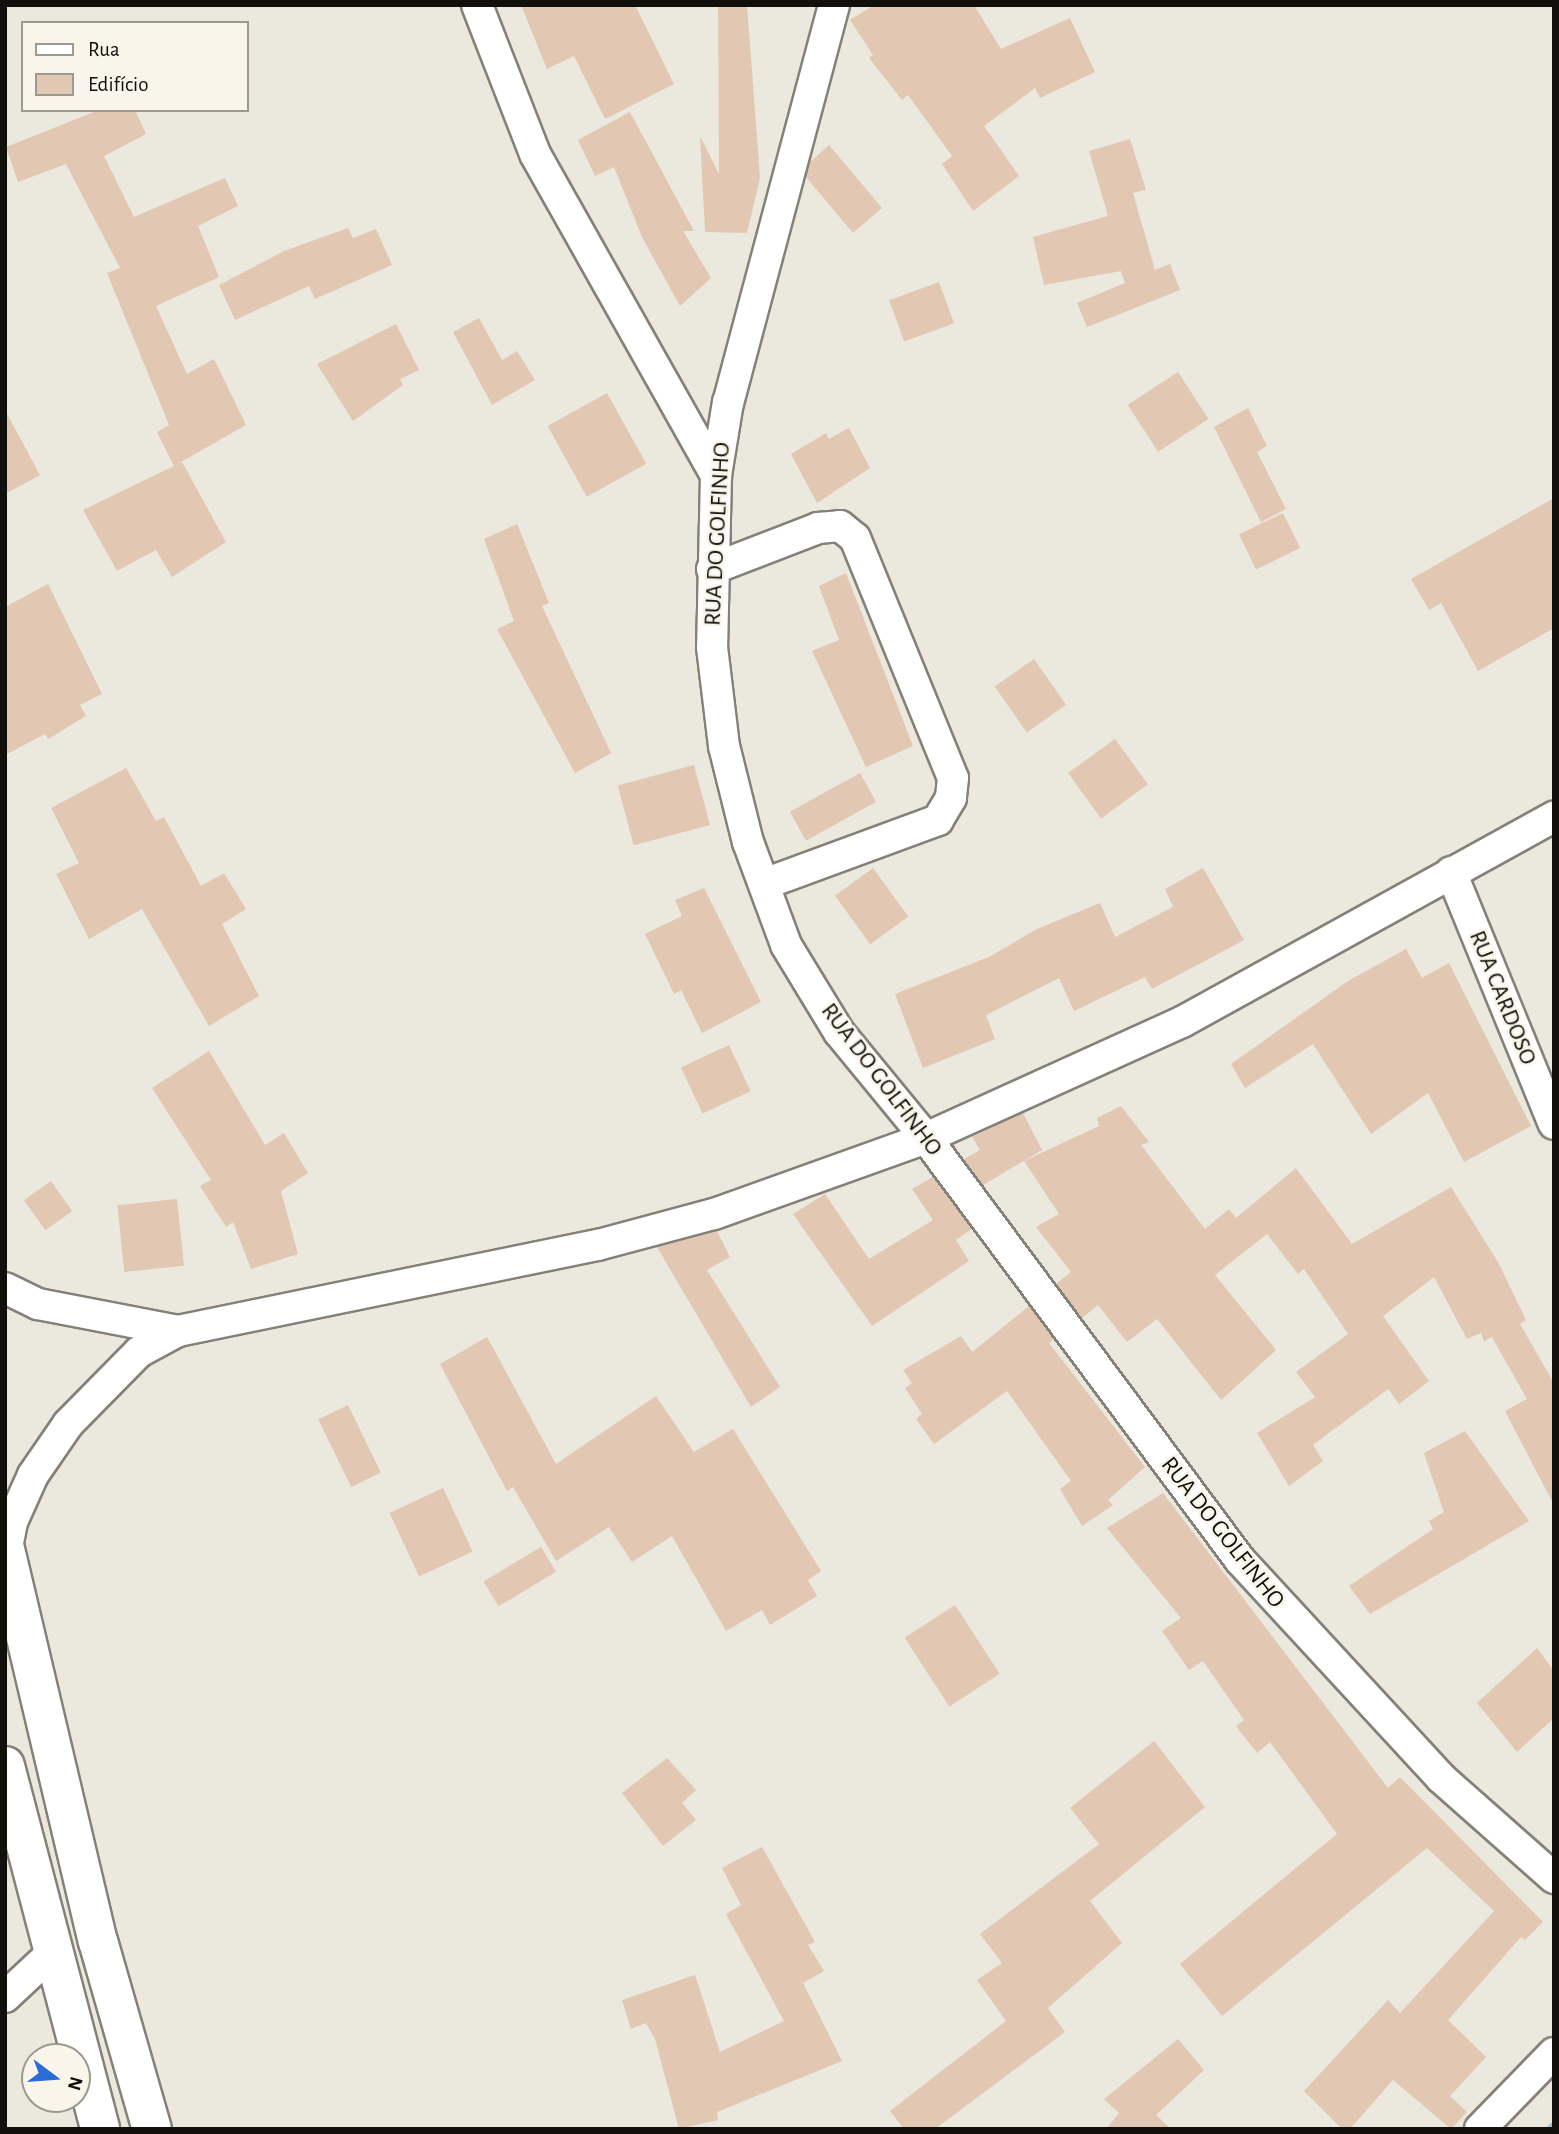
<!DOCTYPE html>
<html>
<head>
<meta charset="utf-8">
<style>
	body { margin:0 }
	#map { position:relative; width:1559px; height:2134px; overflow:hidden; background:#ebe8de; font-family:"Alegreya Sans",sans-serif }
	div>[style] { position:absolute }
	.stream>* { height:10px; margin:-5px; padding:0 5px; transform-origin:5px; border-radius:5px; background:#a7bfd5 }
	.building>* { inset:0; background:#e2c7b3; transform-origin:0 0 }
	.roads { filter:drop-shadow(2px 0 #848178) drop-shadow(-2px 0 #848178) drop-shadow(0 2px #848178) drop-shadow(0 -2px #848178) }
	.minor>* { height:30px; margin:-15px; padding:0 15px; transform-origin:15px; border-radius:15px; background:#fff }
	.primary>* { height:38px; margin:-19px; padding:0 19px; transform-origin:19px; border-radius:19px; background:#fff }
	span { translate:-50% -50%; white-space:nowrap; text-align:center; line-height:1.15; -webkit-text-stroke:5px #f9f5eb; paint-order:stroke }
	.street-label { font-size:24px; color:#11100d }
	.frame { position:absolute; inset:0; border:7px solid #11100d; pointer-events:none }
	.legend { position:absolute; left:21px; top:21px; width:228px; height:91px; box-sizing:border-box; background:#f9f5eb; border:2px solid #9c9992; margin:0; padding:9px 12px; list-style:none; font-size:21px; color:#11100d }
	.legend li { display:flex; align-items:center; gap:14px; height:35px }
	.legend b { width:35px; border:2px solid #9c9992 }
	.north { position:absolute; left:21px; top:2043px; width:70px; height:70px; box-sizing:border-box; background:#f9f5eb; border:2px solid #9c9992; border-radius:50%; rotate:106deg; font-size:19px; font-weight:700; line-height:28px; text-align:center; color:#11100d }
	.north::after { content:''; display:block; margin:auto; width:24px; height:32px; background:#2a6dd9; clip-path:polygon(50% 0,100% 100%,50% 72%,0 100%) }
</style>
</head>
<body>
<div id="map">
	<div class="stream">
		<i style="left:1552px;top:2129px;width:3px;rotate:-45deg"></i>
	</div>
	<div class="building">
		<i style="clip-path:polygon(521px 5px,635px 5px,674px 84px,605px 119px,574px 56px,547px 69px)"></i>
		<i style="clip-path:polygon(718px 5px,747px 5px,760px 178px,747px 233px,705px 232px,700px 136px,719px 174px)"></i>
		<i style="clip-path:polygon(874px 5px,974px 5px,1001px 49px,1070px 18px,1095px 72px,1040px 98px,1035px 88px,984px 126px,1019px 176px,973px 211px,942px 164px,952px 156px,908px 95px,902px 100px,869px 58px,873px 55px,850px 20px)"></i>
		<i style="clip-path:polygon(99px 110px,135px 110px,146px 134px,104px 156px,134px 217px,225px 178px,238px 206px,198px 226px,219px 277px,156px 306px,187px 374px,214px 359px,246px 425px,174px 466px,182px 462px,226px 542px,172px 577px,156px 550px,117px 571px,83px 510px,174px 466px,157px 432px,169px 425px,107px 273px,120px 268px,66px 164px,18px 182px,6px 147px)"></i>
		<i style="clip-path:polygon(630px 112px,694px 231px,683px 231px,711px 278px,680px 306px,642px 237px,614px 167px,595px 176px,578px 140px)"></i>
		<i style="clip-path:polygon(1130px 139px,1146px 190px,1133px 193px,1155px 270px,1170px 264px,1180px 290px,1087px 327px,1077px 303px,1125px 283px,1121px 271px,1044px 285px,1033px 237px,1108px 216px,1089px 151px)"></i>
		<i style="clip-path:polygon(829px 145px,882px 208px,853px 233px,806px 177px,810px 162px)"></i>
		<i style="clip-path:polygon(348px 228px,353px 238px,376px 229px,392px 265px,315px 299px,309px 286px,235px 320px,219px 285px,284px 251px)"></i>
		<i style="left:939px;top:282px;width:44px;height:53px;rotate:70deg"></i>
		<i style="clip-path:polygon(479px 318px,502px 360px,517px 351px,535px 380px,492px 405px,453px 332px)"></i>
		<i style="clip-path:polygon(396px 324px,419px 370px,400px 379px,403px 385px,353px 421px,317px 364px)"></i>
		<i style="left:1178px;top:372px;width:56px;height:60px;rotate:57deg"></i>
		<i style="left:607px;top:393px;width:81px;height:68px;rotate:61deg"></i>
		<i style="clip-path:polygon(1248px 408px,1267px 446px,1257px 452px,1286px 509px,1261px 522px,1214px 427px)"></i>
		<i style="clip-path:polygon(5px 410px,40px 475px,5px 494px)"></i>
		<i style="clip-path:polygon(849px 428px,870px 468px,817px 503px,791px 454px,826px 433px,829px 439px)"></i>
		<i style="clip-path:polygon(1554px 498px,1554px 628px,1478px 671px,1441px 603px,1429px 610px,1411px 579px)"></i>
		<i style="left:1283px;top:513px;width:39px;height:49px;rotate:64deg"></i>
		<i style="clip-path:polygon(517px 524px,549px 603px,542px 606px,611px 753px,575px 773px,497px 629px,514px 621px,484px 539px)"></i>
		<i style="clip-path:polygon(846px 573px,913px 746px,866px 767px,812px 651px,839px 640px,819px 586px)"></i>
		<i style="clip-path:polygon(48px 584px,102px 694px,80px 705px,86px 716px,48px 739px,45px 734px,5px 755px,5px 607px)"></i>
		<i style="left:1034px;top:659px;width:56px;height:48px;rotate:55deg"></i>
		<i style="left:1115px;top:739px;width:56px;height:58px;rotate:54deg"></i>
		<i style="left:694px;top:765px;width:62px;height:79px;rotate:75deg"></i>
		<i style="clip-path:polygon(126px 768px,156px 821px,164px 817px,201px 886px,224px 873px,246px 909px,222px 924px,259px 996px,209px 1026px,142px 909px,89px 939px,56px 874px,79px 863px,51px 808px)"></i>
		<i style="left:860px;top:773px;width:33px;height:80px;rotate:61deg"></i>
		<i style="left:873px;top:868px;width:60px;height:47px;rotate:54deg"></i>
		<i style="clip-path:polygon(1203px 868px,1244px 940px,1152px 989px,1145px 977px,1074px 1011px,1059px 978px,986px 1015px,995px 1039px,923px 1068px,895px 994px,991px 956px,1037px 929px,1100px 903px,1115px 937px,1173px 907px,1165px 889px)"></i>
		<i style="clip-path:polygon(704px 888px,761px 1002px,702px 1033px,681px 990px,674px 994px,645px 934px,682px 916px,675px 900px)"></i>
		<i style="clip-path:polygon(1406px 949px,1422px 978px,1449px 963px,1531px 1126px,1464px 1162px,1428px 1093px,1371px 1134px,1313px 1044px,1245px 1088px,1231px 1064px,1348px 981px)"></i>
		<i style="left:729px;top:1045px;width:51px;height:53px;rotate:65deg"></i>
		<i style="clip-path:polygon(209px 1051px,265px 1145px,284px 1133px,308px 1173px,281px 1191px,298px 1254px,251px 1269px,233px 1222px,226px 1227px,200px 1186px,211px 1180px,152px 1088px)"></i>
		<i style="clip-path:polygon(1121px 1106px,1149px 1142px,1141px 1145px,1205px 1229px,1229px 1209px,1236px 1218px,1296px 1168px,1352px 1244px,1451px 1187px,1498px 1262px,1526px 1320px,1520px 1324px,1554px 1383px,1554px 1505px,1505px 1411px,1527px 1399px,1492px 1337px,1484px 1341px,1481px 1333px,1467px 1339px,1434px 1277px,1383px 1316px,1429px 1381px,1399px 1404px,1388px 1389px,1313px 1445px,1323px 1461px,1289px 1486px,1257px 1433px,1315px 1397px,1296px 1372px,1348px 1334px,1304px 1269px,1298px 1274px,1267px 1234px,1215px 1275px,1276px 1350px,1221px 1400px,1157px 1319px,1127px 1342px,1098px 1305px,1082px 1318px,1056px 1284px,1071px 1272px,1036px 1227px,1059px 1214px,1024px 1161px,1099px 1126px,1097px 1118px)"></i>
		<i style="clip-path:polygon(1023px 1113px,1042px 1150px,983px 1185px,964px 1159px,980px 1150px,972px 1137px)"></i>
		<i style="clip-path:polygon(933px 1177px,972px 1229px,956px 1240px,969px 1261px,872px 1326px,793px 1214px,825px 1194px,869px 1259px,933px 1220px,912px 1189px)"></i>
		<i style="left:51px;top:1181px;width:37px;height:33px;rotate:55deg"></i>
		<i style="left:177px;top:1199px;width:67px;height:60px;rotate:84deg"></i>
		<i style="clip-path:polygon(717px 1231px,730px 1257px,707px 1270px,780px 1387px,751px 1407px,657px 1247px)"></i>
		<i style="clip-path:polygon(1029px 1306px,1054px 1339px,1049px 1343px,1145px 1467px,1108px 1500px,1113px 1505px,1082px 1526px,1060px 1489px,1071px 1481px,1007px 1391px,934px 1444px,916px 1419px,922px 1414px,905px 1388px,912px 1383px,903px 1370px,961px 1336px,972px 1352px)"></i>
		<i style="clip-path:polygon(487px 1337px,556px 1464px,656px 1396px,694px 1452px,733px 1429px,821px 1571px,808px 1580px,817px 1596px,770px 1625px,762px 1610px,726px 1631px,672px 1536px,632px 1562px,609px 1527px,556px 1561px,513px 1487px,507px 1491px,440px 1364px)"></i>
		<i style="left:348px;top:1405px;width:75px;height:33px;rotate:64deg"></i>
		<i style="clip-path:polygon(1465px 1431px,1529px 1521px,1370px 1614px,1349px 1586px,1433px 1529px,1429px 1521px,1444px 1512px,1424px 1453px)"></i>
		<i style="left:443px;top:1488px;width:70px;height:59px;rotate:65deg"></i>
		<i style="clip-path:polygon(1163px 1493px,1388px 1788px,1400px 1777px,1543px 1922px,1525px 1940px,1521px 1937px,1448px 2020px,1486px 2057px,1450px 2096px,1467px 2112px,1451px 2129px,1393px 2080px,1350px 2129px,1342px 2129px,1304px 2091px,1388px 2000px,1400px 2013px,1494px 1911px,1427px 1848px,1222px 2016px,1180px 1964px,1337px 1834px,1270px 1742px,1257px 1753px,1236px 1726px,1244px 1720px,1203px 1661px,1189px 1670px,1162px 1631px,1181px 1618px,1107px 1528px)"></i>
		<i style="left:541px;top:1547px;width:29px;height:67px;rotate:59deg"></i>
		<i style="left:955px;top:1605px;width:82px;height:60px;rotate:57deg"></i>
		<i style="clip-path:polygon(1537px 1648px,1554px 1671px,1554px 1718px,1517px 1752px,1477px 1703px)"></i>
		<i style="clip-path:polygon(1154px 1741px,1205px 1807px,1090px 1901px,1122px 1943px,1048px 2008px,1065px 2032px,935px 2129px,904px 2129px,890px 2111px,1006px 2021px,977px 1980px,1002px 1963px,980px 1934px,1099px 1844px,1070px 1808px)"></i>
		<i style="clip-path:polygon(667px 1758px,696px 1790px,682px 1803px,696px 1820px,663px 1846px,622px 1793px)"></i>
		<i style="clip-path:polygon(762px 1847px,815px 1942px,808px 1945px,824px 1971px,803px 1983px,842px 2061px,717px 2112px,718px 2120px,679px 2129px,655px 2039px,646px 2023px,631px 2029px,622px 2000px,695px 1975px,720px 2052px,784px 2021px,726px 1914px,741px 1905px,722px 1868px)"></i>
		<i style="clip-path:polygon(1178px 2039px,1204px 2070px,1156px 2115px,1171px 2129px,1106px 2129px,1119px 2113px,1104px 2099px)"></i>
	</div>
	<div class="roads">
		<div class="minor">
			<i style="left:477px;top:5px;width:160px;rotate:68.7deg"></i>
			<i style="left:535px;top:154px;width:369px;rotate:60.6deg"></i>
			<i style="left:834px;top:5px;width:411px;rotate:104.9deg"></i>
			<i style="left:728px;top:402px;width:74px;rotate:99.3deg"></i>
			<i style="left:716px;top:475px;width:172px;rotate:91.3deg"></i>
			<i style="left:712px;top:647px;width:100px;rotate:83.1deg"></i>
			<i style="left:724px;top:746px;width:99px;rotate:76deg"></i>
			<i style="left:748px;top:842px;width:110px;rotate:69.7deg"></i>
			<i style="left:786px;top:945px;width:102px;rotate:58.7deg"></i>
			<i style="left:839px;top:1032px;width:137px;rotate:50.6deg"></i>
			<i style="left:926px;top:1138px;width:526px;rotate:53.35deg"></i>
			<i style="left:1240px;top:1560px;width:297px;rotate:47.3deg"></i>
			<i style="left:1441px;top:1778px;width:151px;rotate:41.5deg"></i>
			<i style="left:712px;top:569px;width:114px;rotate:-21.1deg"></i>
			<i style="left:818px;top:528px;width:22px;rotate:-5deg"></i>
			<i style="left:840px;top:526px;width:19px;rotate:39deg"></i>
			<i style="left:855px;top:538px;width:259px;rotate:67.8deg"></i>
			<i style="left:953px;top:778px;width:20px;rotate:96deg"></i>
			<i style="left:951px;top:798px;width:26px;rotate:121deg"></i>
			<i style="left:938px;top:820px;width:185px;rotate:159.8deg"></i>
			<i style="left:1451px;top:872px;width:272px;rotate:67.8deg"></i>
			<i style="left:5px;top:1288px;width:37px;rotate:26deg"></i>
			<i style="left:38px;top:1304px;width:143px;rotate:10.9deg"></i>
			<i style="left:6px;top:1553px;width:32px;rotate:-79deg"></i>
			<i style="left:12px;top:1522px;width:51px;rotate:-65.9deg"></i>
			<i style="left:33px;top:1475px;width:62px;rotate:-55.5deg"></i>
			<i style="left:68px;top:1424px;width:101px;rotate:-45.4deg"></i>
			<i style="left:139px;top:1352px;width:44px;rotate:-28.3deg"></i>
			<i style="left:178px;top:1331px;width:429px;rotate:-11.6deg"></i>
			<i style="left:598px;top:1245px;width:120px;rotate:-15deg"></i>
			<i style="left:714px;top:1214px;width:225px;rotate:-19.7deg"></i>
			<i style="left:926px;top:1138px;width:281px;rotate:-24.4deg"></i>
			<i style="left:1182px;top:1022px;width:425px;rotate:-28.9deg"></i>
			<i style="left:5px;top:1997px;width:63px;rotate:-43.1deg"></i>
			<i style="left:1480px;top:2129px;width:106px;rotate:-45.8deg"></i>
		</div>
		<div class="primary">
			<i style="left:5px;top:1549px;width:403px;rotate:76.7deg"></i>
			<i style="left:98px;top:1941px;width:196px;rotate:74deg"></i>
			<i style="left:5px;top:1766px;width:375px;rotate:75.3deg"></i>
		</div>
	</div>
	<div class="street-label">
		<span style="left:718px;top:534px;rotate:-87deg">RUA DO GOLFINHO</span>
		<span style="left:1502px;top:998px;rotate:68deg">RUA CARDOSO</span>
		<span style="left:881px;top:1080px;rotate:53deg">RUA DO GOLFINHO</span>
		<span style="left:1222px;top:1533px;rotate:52deg">RUA DO GOLFINHO</span>
	</div>
	<div class="frame"></div>
	<ul class="legend">
	<li><b style="height:9px;background:#fff"></b>Rua</li>
	<li><b style="height:19px;background:#e2c7b3"></b>Edifício</li>
	</ul>
	<div class="north">N</div>
</div>
</body>
</html>
